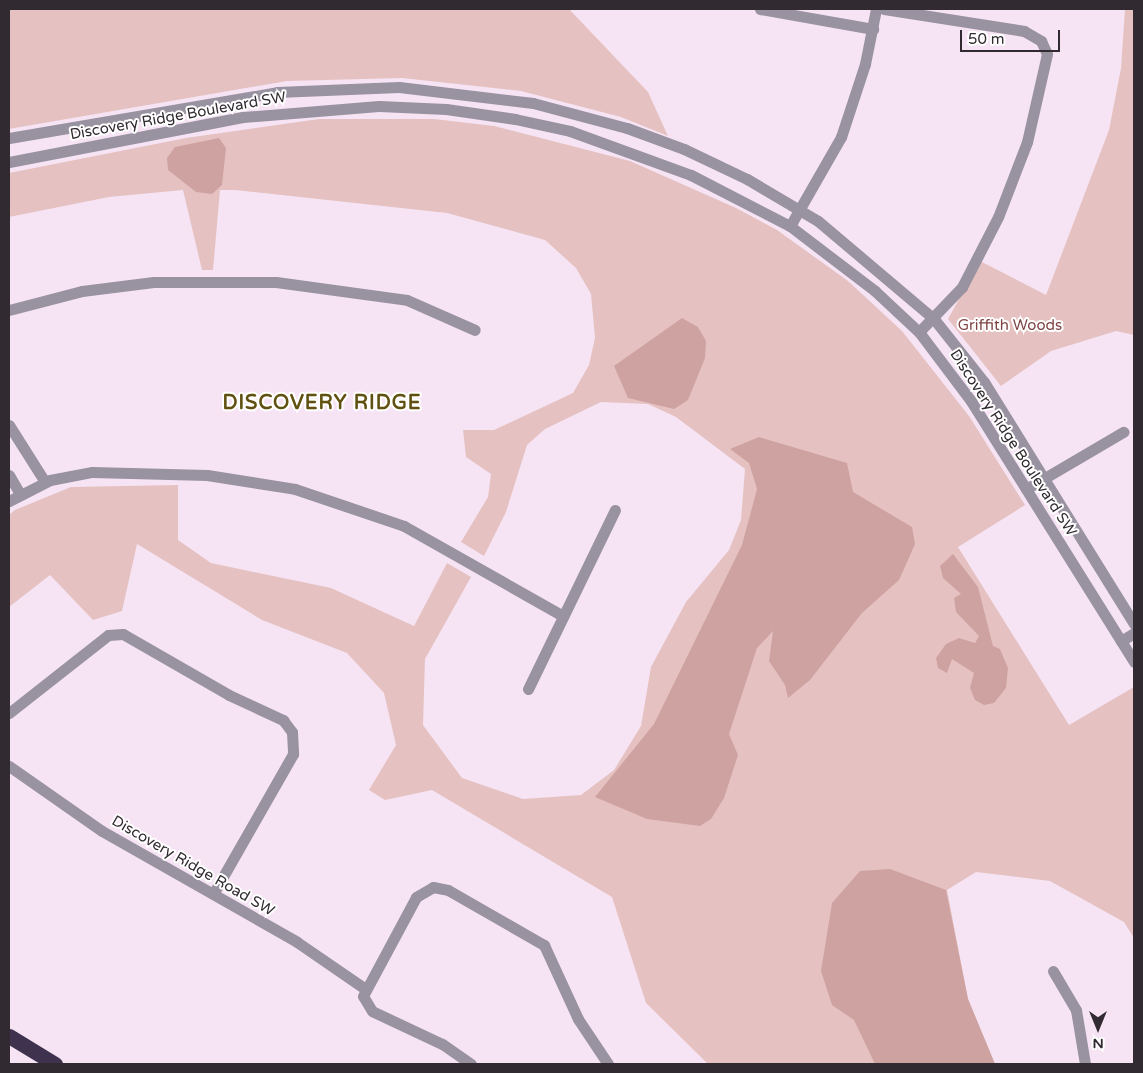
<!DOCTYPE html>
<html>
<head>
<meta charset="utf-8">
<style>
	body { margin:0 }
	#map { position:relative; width:1143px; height:1073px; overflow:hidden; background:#f6e4f4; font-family:"Varela Round",sans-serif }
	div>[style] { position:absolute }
	.green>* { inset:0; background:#e5c2c1 }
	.forest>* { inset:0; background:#cea2a1 }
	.street>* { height:11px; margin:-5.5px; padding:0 5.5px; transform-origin:5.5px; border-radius:5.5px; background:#9992a1 }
	.highway>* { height:15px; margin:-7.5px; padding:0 7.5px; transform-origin:7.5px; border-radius:7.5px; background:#3f324e }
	span { translate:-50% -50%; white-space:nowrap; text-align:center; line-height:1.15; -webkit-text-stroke:4px #fff; paint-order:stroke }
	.street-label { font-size:15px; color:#312a30 }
	.park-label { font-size:15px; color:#7d4243 }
	.district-label { font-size:20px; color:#605012; font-weight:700; letter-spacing:1px }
	.frame { position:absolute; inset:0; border:10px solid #312a30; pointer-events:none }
	.north { position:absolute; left:1073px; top:1003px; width:50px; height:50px; -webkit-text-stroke:4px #fff; paint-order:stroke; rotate:180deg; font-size:14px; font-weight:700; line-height:20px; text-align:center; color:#312a30 }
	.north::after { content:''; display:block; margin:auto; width:18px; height:22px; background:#312a30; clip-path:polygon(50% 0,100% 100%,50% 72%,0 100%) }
	.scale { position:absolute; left:960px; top:30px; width:100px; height:22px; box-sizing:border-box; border:2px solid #312a30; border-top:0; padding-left:6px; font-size:15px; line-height:18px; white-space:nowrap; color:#312a30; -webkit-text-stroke:4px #fff; paint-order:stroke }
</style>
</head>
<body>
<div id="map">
	<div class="green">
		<i style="clip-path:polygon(9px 9px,569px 9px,648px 92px,668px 136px,621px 117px,521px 91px,402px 78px,287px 81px,9px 129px)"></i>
		<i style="clip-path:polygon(1125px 9px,1134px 9px,1134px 335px,1116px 331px,1051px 351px,1001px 386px,948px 319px,980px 261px,1046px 295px,1109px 130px,1121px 68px)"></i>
		<i style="clip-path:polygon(319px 119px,434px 119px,494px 126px,630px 161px,736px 208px,777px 230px,848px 281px,902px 331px,969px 416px,1025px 505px,958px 547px,1069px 725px,1134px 687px,1134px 938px,1124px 922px,1050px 881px,976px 872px,947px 890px,968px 999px,995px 1064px,708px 1064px,646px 1003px,612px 897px,432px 790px,385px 800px,369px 790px,396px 745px,384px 693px,347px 653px,262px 620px,137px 544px,122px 611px,93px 620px,50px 575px,9px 607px,9px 515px,15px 510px,71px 487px,178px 485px,178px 540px,211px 563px,331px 588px,414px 626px,447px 563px,471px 577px,425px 659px,423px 725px,462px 778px,523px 799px,581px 795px,614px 770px,641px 726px,651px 667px,686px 602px,729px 550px,741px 520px,745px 469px,676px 417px,648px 404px,601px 402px,545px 429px,527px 445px,506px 512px,484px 556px,461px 542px,488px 497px,491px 474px,466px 457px,463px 430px,494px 430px,573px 393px,589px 365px,595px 338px,591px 294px,576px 268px,545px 240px,447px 213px,235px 190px,220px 190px,213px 270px,202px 270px,183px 190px,109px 197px,9px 217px,9px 173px,186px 138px)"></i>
	</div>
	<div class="forest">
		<i style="clip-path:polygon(219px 138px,226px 148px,222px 185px,212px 194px,196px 192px,168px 170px,167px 158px,175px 147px)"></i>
		<i style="clip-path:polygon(682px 318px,698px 327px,706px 341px,705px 358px,688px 400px,674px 409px,628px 398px,614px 366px)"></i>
		<i style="clip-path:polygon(759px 437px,847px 463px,853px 492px,912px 527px,915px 544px,899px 580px,862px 613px,810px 680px,788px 698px,785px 685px,769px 661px,773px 631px,757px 648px,729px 734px,738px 755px,724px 798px,711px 819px,700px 826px,647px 819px,595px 797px,654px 724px,742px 545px,757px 489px,749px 463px,730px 449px)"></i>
		<i style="clip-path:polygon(953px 554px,978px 587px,993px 646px,1000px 649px,1008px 668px,1006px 688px,994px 703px,984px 705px,975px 700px,970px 688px,974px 673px,952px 659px,947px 673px,938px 668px,936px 658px,946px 644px,959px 638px,975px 643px,979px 636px,956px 612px,954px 598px,961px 594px,943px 578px,940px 566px)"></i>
		<i style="clip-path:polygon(890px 869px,946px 890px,968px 999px,995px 1064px,875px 1064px,854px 1020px,832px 1005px,821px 971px,832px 903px,860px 871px)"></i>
	</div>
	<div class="street">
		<i style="left:760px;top:9px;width:115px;rotate:10deg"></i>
		<i style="left:884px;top:9px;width:142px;rotate:8.9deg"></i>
		<i style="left:1024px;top:31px;width:20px;rotate:30deg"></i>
		<i style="left:1041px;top:41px;width:14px;rotate:65deg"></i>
		<i style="left:1047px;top:54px;width:90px;rotate:102.8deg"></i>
		<i style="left:1027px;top:142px;width:80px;rotate:111.1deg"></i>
		<i style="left:998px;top:217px;width:79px;rotate:117.2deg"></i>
		<i style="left:962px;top:287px;width:62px;rotate:133.7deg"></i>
		<i style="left:9px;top:138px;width:272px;rotate:-9.7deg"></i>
		<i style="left:277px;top:92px;width:122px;rotate:-2.3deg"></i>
		<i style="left:399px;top:87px;width:135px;rotate:6.8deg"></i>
		<i style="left:533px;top:103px;width:97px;rotate:14.9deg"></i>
		<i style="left:627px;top:128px;width:61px;rotate:20.2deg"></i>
		<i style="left:684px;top:149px;width:70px;rotate:25.5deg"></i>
		<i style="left:747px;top:179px;width:82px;rotate:30.6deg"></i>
		<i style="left:818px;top:221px;width:152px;rotate:40.2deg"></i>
		<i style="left:934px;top:319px;width:80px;rotate:51.6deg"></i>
		<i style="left:984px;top:382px;width:285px;rotate:58.2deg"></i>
		<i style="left:9px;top:162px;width:238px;rotate:-10.9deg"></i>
		<i style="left:243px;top:117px;width:136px;rotate:-4.6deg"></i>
		<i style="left:379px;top:106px;width:67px;rotate:2.6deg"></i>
		<i style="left:446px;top:109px;width:70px;rotate:8.2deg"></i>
		<i style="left:515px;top:119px;width:56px;rotate:12.3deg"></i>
		<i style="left:570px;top:131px;width:129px;rotate:20deg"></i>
		<i style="left:691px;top:175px;width:111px;rotate:27.3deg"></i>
		<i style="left:790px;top:226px;width:107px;rotate:37.4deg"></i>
		<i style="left:875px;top:291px;width:60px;rotate:43deg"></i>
		<i style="left:919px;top:332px;width:86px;rotate:53deg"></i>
		<i style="left:971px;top:401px;width:308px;rotate:58deg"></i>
		<i style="left:790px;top:226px;width:103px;rotate:-60.2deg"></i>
		<i style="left:841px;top:137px;width:77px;rotate:-71.8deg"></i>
		<i style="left:865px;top:64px;width:56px;rotate:-78.7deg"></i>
		<i style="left:9px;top:310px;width:75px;rotate:-14.6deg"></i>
		<i style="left:82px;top:291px;width:72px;rotate:-7.2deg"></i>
		<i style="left:153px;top:282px;width:123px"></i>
		<i style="left:276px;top:282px;width:132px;rotate:7.8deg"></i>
		<i style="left:407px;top:300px;width:74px;rotate:23.8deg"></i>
		<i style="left:9px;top:425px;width:67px;rotate:57.7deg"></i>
		<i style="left:9px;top:475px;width:22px;rotate:60deg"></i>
		<i style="left:1026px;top:489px;width:113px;rotate:-30.4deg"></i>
		<i style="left:9px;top:501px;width:46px;rotate:-27.1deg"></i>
		<i style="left:50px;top:480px;width:43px;rotate:-10.8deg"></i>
		<i style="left:92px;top:472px;width:115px;rotate:1.5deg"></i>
		<i style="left:207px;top:475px;width:89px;rotate:9deg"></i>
		<i style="left:295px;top:489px;width:115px;rotate:18.7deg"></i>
		<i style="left:404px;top:526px;width:183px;rotate:29.5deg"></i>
		<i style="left:1121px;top:641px;width:15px;rotate:-32deg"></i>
		<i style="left:528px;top:689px;width:199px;rotate:-64.1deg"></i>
		<i style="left:9px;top:713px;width:126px;rotate:-38.2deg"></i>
		<i style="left:108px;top:635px;width:15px;rotate:-4deg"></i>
		<i style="left:123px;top:634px;width:122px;rotate:29.9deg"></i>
		<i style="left:229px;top:695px;width:60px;rotate:24.8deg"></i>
		<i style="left:283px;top:720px;width:15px;rotate:53deg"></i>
		<i style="left:292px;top:732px;width:22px;rotate:87deg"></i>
		<i style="left:293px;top:754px;width:161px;rotate:119.7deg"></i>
		<i style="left:9px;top:766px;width:113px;rotate:35deg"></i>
		<i style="left:102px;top:831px;width:224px;rotate:29.6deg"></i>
		<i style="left:297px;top:942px;width:81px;rotate:34.5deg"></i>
		<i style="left:1053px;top:971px;width:45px;rotate:59.5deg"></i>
		<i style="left:1076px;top:1010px;width:55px;rotate:80.5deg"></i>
		<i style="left:471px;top:1064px;width:35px;rotate:-145deg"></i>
		<i style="left:442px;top:1044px;width:77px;rotate:-154.8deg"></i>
		<i style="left:372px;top:1011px;width:17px;rotate:-121deg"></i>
		<i style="left:363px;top:996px;width:112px;rotate:-61.8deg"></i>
		<i style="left:416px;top:897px;width:20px;rotate:-30deg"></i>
		<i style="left:433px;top:887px;width:15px;rotate:11deg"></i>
		<i style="left:448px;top:890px;width:111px;rotate:29.8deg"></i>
		<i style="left:544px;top:945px;width:81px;rotate:65.3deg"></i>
		<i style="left:578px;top:1019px;width:54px;rotate:56.3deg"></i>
	</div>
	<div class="highway">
		<i style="left:9px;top:1036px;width:54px;rotate:31.3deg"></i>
	</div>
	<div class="street-label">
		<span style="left:178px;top:116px;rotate:-10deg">Discovery Ridge Boulevard SW</span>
		<span style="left:1013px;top:443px;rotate:57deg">Discovery Ridge Boulevard SW</span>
		<span style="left:193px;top:866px;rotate:30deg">Discovery Ridge Road SW</span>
	</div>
	<div class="park-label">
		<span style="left:1010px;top:326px">Griffith Woods</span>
	</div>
	<div class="district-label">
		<span style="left:322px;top:403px">DISCOVERY RIDGE</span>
	</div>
	<div class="frame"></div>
	<div class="north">N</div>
	<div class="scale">50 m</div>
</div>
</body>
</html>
